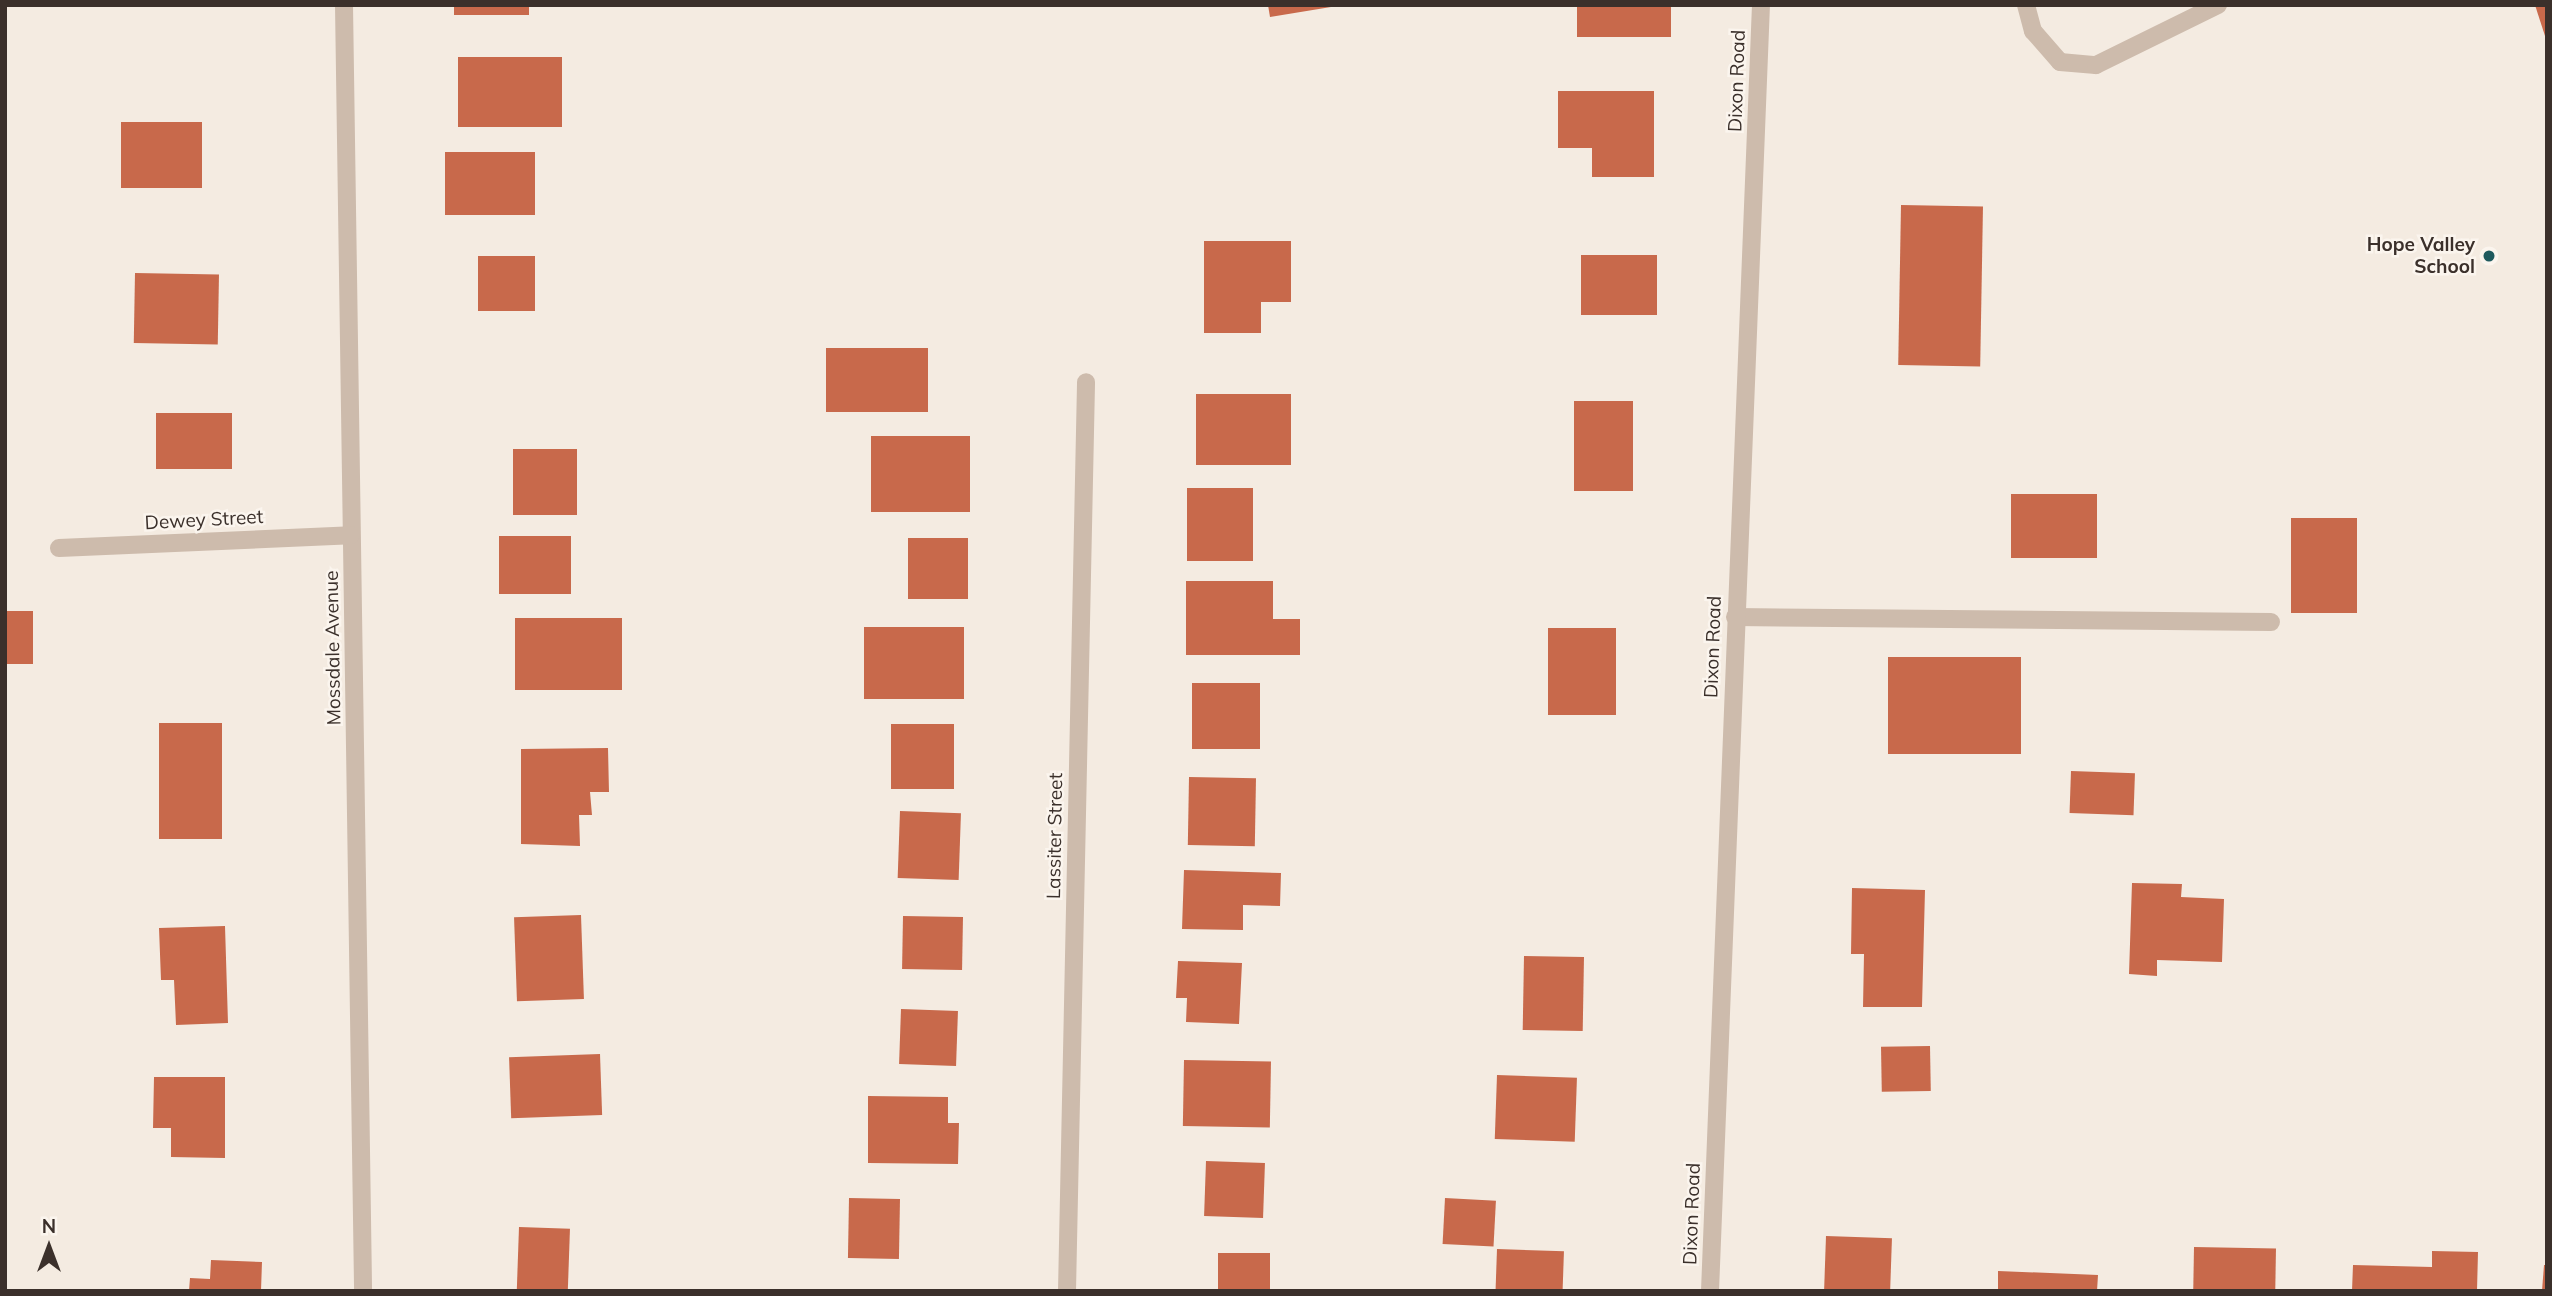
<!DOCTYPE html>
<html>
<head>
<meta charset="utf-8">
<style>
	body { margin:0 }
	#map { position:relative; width:2552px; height:1296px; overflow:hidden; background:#f4ebe1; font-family:Mulish,sans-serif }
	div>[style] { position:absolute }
	.building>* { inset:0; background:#c8694b; transform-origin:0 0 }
	.minor>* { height:18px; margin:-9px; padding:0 9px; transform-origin:9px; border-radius:9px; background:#cdbbac }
	.dots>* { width:19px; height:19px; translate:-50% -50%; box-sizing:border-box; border:4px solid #fbf5ee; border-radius:50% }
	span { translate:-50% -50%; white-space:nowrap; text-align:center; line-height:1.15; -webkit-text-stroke:5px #fbf5ee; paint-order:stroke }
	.street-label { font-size:19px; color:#3b302b }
	.poi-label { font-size:19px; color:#3b302b; font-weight:700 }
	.right { translate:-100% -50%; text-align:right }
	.frame { position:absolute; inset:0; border:7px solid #3b302b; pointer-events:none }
	.north { position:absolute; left:14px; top:1212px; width:70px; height:70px; -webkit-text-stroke:5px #fbf5ee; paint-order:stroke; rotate:0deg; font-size:19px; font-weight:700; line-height:28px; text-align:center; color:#3b302b }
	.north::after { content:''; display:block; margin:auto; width:24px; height:32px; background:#3b302b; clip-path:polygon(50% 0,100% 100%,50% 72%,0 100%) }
</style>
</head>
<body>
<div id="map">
	<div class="building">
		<i style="left:454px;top:5px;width:75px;height:10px"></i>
		<i style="clip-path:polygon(1268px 5px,1331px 5px,1331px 7px,1270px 17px)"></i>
		<i style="left:1577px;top:5px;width:94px;height:32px"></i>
		<i style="clip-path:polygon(2535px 5px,2547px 5px,2547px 39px,2546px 39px)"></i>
		<i style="left:458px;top:57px;width:104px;height:70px"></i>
		<i style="clip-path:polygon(1558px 91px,1654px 91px,1654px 177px,1592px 177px,1592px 148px,1558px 148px)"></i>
		<i style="left:121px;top:122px;width:81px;height:66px"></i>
		<i style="left:445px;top:152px;width:90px;height:63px"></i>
		<i style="left:1901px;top:205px;width:82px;height:160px;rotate:1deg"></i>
		<i style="clip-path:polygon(1204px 241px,1291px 241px,1291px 302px,1261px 302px,1261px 333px,1204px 333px)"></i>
		<i style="left:1581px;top:255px;width:76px;height:60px"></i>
		<i style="left:478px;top:256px;width:57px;height:55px"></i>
		<i style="left:135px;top:273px;width:84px;height:70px;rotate:1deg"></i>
		<i style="left:826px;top:348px;width:102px;height:64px"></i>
		<i style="left:1196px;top:394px;width:95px;height:71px"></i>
		<i style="left:1574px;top:401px;width:59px;height:90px"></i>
		<i style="left:156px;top:413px;width:76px;height:56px"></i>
		<i style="left:871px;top:436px;width:99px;height:76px"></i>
		<i style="left:513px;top:449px;width:64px;height:66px"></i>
		<i style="left:1187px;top:488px;width:66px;height:73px"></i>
		<i style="left:2011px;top:494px;width:86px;height:64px"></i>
		<i style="left:2291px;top:518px;width:66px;height:95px"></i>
		<i style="left:499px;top:536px;width:72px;height:58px"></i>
		<i style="left:908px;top:538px;width:60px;height:61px"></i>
		<i style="clip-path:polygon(1186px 581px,1273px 581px,1273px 619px,1300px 619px,1300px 655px,1186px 655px)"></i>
		<i style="left:5px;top:611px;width:28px;height:53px"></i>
		<i style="left:515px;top:618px;width:107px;height:72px"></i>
		<i style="left:864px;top:627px;width:100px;height:72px"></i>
		<i style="left:1548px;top:628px;width:68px;height:87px"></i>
		<i style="left:1888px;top:657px;width:133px;height:97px"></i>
		<i style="left:1192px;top:683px;width:68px;height:66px"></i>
		<i style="left:159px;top:723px;width:63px;height:116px"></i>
		<i style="left:891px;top:724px;width:63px;height:65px"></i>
		<i style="clip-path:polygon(608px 748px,609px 792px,590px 792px,592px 815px,579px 815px,580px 846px,521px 844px,521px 749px)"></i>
		<i style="left:2071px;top:771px;width:64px;height:42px;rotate:2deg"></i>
		<i style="left:1189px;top:777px;width:67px;height:68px;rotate:1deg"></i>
		<i style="left:900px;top:811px;width:61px;height:67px;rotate:2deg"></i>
		<i style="clip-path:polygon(1184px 870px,1281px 873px,1280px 906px,1243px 905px,1243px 930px,1182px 929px)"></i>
		<i style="clip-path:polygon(2132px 883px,2182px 884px,2181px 897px,2224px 899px,2222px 962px,2157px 960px,2157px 976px,2129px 974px)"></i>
		<i style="clip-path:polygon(1852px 888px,1925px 890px,1922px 1007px,1863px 1007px,1864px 954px,1851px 954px)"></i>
		<i style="left:581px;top:915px;width:84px;height:67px;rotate:88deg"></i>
		<i style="left:903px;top:916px;width:60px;height:53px;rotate:1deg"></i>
		<i style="clip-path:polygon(225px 926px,228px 1023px,176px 1025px,174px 980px,161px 980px,159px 928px)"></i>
		<i style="left:1524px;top:956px;width:60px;height:74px;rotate:1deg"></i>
		<i style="clip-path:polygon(1178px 961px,1242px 963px,1239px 1024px,1186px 1022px,1187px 998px,1176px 998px)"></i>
		<i style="left:901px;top:1009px;width:57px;height:55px;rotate:2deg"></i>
		<i style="left:1930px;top:1046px;width:45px;height:49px;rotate:89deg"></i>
		<i style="left:600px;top:1054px;width:61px;height:91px;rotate:88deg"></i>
		<i style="left:1184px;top:1060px;width:87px;height:66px;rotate:1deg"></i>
		<i style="left:1497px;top:1075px;width:80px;height:64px;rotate:2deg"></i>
		<i style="clip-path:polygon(154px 1077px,225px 1077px,225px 1158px,171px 1157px,171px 1128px,153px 1128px)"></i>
		<i style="clip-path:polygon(868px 1096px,948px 1097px,948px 1123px,959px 1123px,958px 1164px,868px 1163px)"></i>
		<i style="left:1206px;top:1161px;width:59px;height:55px;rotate:2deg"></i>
		<i style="left:849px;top:1198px;width:51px;height:60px;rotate:1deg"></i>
		<i style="left:1445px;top:1198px;width:51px;height:46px;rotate:3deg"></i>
		<i style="left:519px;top:1227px;width:51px;height:64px;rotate:2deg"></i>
		<i style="left:1826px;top:1236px;width:66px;height:55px;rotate:2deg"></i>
		<i style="left:2194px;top:1247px;width:82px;height:44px;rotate:1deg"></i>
		<i style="left:1497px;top:1249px;width:67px;height:42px;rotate:2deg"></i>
		<i style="clip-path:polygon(2432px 1251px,2478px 1252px,2477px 1291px,2352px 1291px,2353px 1265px,2432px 1267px)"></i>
		<i style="left:1218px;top:1253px;width:52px;height:38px"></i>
		<i style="clip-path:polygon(211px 1260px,262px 1262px,261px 1291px,189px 1291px,190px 1278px,210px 1279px)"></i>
		<i style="clip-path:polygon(2544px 1265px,2547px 1265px,2547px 1291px,2542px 1291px)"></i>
		<i style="clip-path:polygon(1998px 1271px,2098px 1275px,2097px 1291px,1998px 1291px)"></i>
	</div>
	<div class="minor">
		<i style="left:344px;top:5px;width:1286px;rotate:89.15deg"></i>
		<i style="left:2026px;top:5px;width:27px;rotate:75deg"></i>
		<i style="left:2033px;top:31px;width:41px;rotate:48.9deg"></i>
		<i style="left:2060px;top:62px;width:36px;rotate:5deg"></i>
		<i style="left:2096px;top:65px;width:136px;rotate:-26.2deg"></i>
		<i style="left:59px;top:548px;width:292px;rotate:-2.5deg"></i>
		<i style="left:1735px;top:617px;width:536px;rotate:0.53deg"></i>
		<i style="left:1067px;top:1291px;width:909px;rotate:-88.8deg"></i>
		<i style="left:1710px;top:1291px;width:1287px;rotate:-87.73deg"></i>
	</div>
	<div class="dots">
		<i style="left:2489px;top:256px;background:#1f5a5e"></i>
	</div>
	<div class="street-label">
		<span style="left:1737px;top:81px;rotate:-88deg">Dixon Road</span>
		<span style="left:204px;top:520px;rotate:-3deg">Dewey Street</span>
		<span style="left:1713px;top:647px;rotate:-88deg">Dixon Road</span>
		<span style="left:333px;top:648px;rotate:-91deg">Mossdale Avenue</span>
		<span style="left:1055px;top:836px;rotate:-89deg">Lassiter Street</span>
		<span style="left:1692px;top:1214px;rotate:-88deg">Dixon Road</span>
	</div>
	<div class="poi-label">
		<span class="right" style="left:2475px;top:256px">Hope Valley<br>School</span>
	</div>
	<div class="frame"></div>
	<div class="north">N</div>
</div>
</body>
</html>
